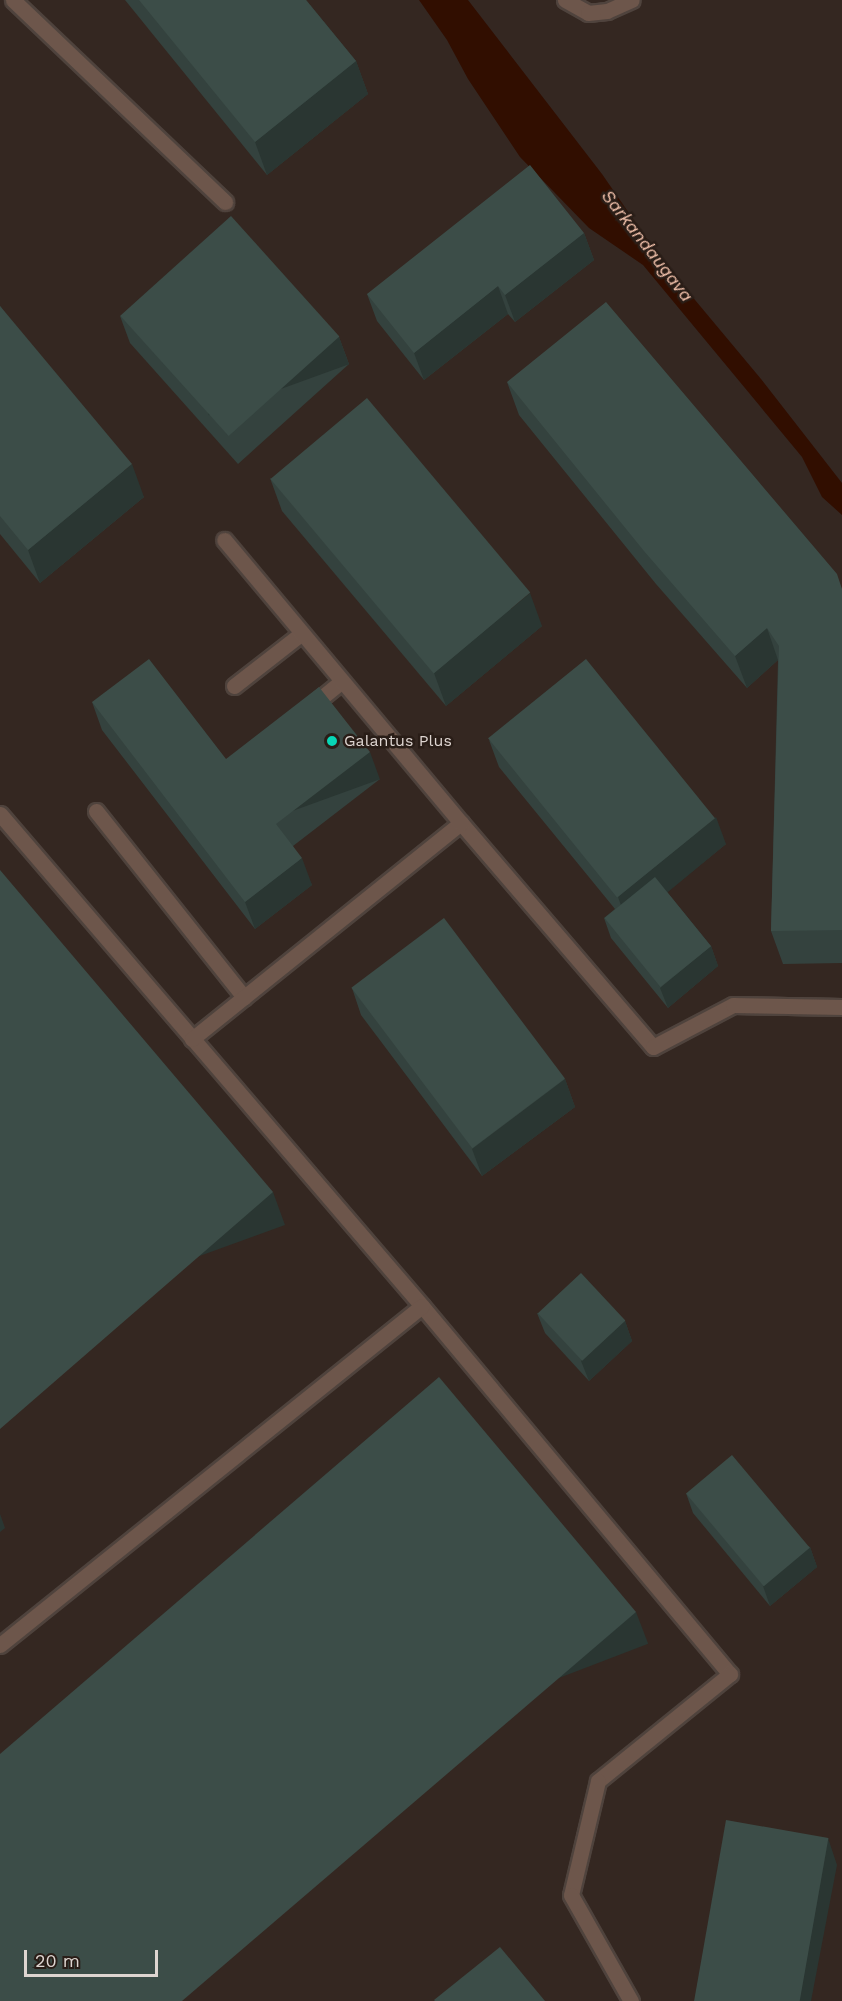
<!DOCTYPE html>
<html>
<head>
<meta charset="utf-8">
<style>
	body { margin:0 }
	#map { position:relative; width:842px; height:2001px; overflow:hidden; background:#342721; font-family:"Work Sans",sans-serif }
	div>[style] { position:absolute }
	.water>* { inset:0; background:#310e00 }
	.roads { filter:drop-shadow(2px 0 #4f433d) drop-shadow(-2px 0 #4f433d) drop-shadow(0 2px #4f433d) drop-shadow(0 -2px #4f433d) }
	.minor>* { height:15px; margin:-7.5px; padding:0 7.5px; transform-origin:7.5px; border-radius:7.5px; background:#6d564b }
	.wall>* { inset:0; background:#34423e }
	.shaded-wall>* { inset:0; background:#2a3632; transform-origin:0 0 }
	.building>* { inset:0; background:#3c4d48; transform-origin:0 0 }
	.dots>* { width:16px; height:16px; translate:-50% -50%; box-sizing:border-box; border:3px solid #291d17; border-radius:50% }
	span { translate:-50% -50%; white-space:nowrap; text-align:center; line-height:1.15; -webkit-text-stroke:5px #291d17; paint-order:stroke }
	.poi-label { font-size:16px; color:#ded5d1 }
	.left { translate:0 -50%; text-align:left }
	.water-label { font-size:18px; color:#f9c7b0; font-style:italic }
	.scale { position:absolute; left:24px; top:1950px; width:134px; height:27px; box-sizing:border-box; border:3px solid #ded5d1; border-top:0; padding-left:8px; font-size:18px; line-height:21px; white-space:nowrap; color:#ded5d1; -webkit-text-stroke:4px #291d17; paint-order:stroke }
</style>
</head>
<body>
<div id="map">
	<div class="water">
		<i style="clip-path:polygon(419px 0,468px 0,602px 174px,660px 258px,761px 379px,842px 483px,842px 515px,822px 497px,802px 457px,643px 265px,589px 228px,520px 157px,468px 79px,447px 40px)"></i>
	</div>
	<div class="roads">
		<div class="minor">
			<i style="left:13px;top:0;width:293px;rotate:43.6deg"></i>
			<i style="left:565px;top:0;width:26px;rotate:29deg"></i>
			<i style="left:588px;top:13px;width:19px;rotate:-6deg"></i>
			<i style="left:607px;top:11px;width:27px;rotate:-24deg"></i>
			<i style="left:234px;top:686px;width:86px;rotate:-37.9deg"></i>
			<i style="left:310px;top:707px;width:41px;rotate:-39.1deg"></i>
			<i style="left:96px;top:811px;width:238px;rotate:51.5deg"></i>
			<i style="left:0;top:814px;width:648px;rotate:49.38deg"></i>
			<i style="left:422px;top:1306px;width:480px;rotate:50.1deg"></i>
			<i style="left:730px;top:1674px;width:170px;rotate:141deg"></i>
			<i style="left:598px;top:1781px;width:117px;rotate:103.3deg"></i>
			<i style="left:571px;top:1895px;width:122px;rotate:60.5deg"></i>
			<i style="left:461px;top:823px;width:295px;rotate:49.4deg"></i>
			<i style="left:653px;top:1047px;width:90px;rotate:-27.7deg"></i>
			<i style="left:733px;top:1005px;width:109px;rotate:1.1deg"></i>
			<i style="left:192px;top:1039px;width:345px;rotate:-38.8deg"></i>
			<i style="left:461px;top:823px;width:369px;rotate:-129.9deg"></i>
			<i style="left:0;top:1645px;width:541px;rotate:-38.78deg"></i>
		</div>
	</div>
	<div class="wall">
		<i style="clip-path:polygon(125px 0,306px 0,356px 61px,368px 94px,267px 175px)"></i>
		<i style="clip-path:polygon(584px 233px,594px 260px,515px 322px,508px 314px,424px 380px,377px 321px,367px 294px)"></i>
		<i style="clip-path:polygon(0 306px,144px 497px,40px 583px,0 534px)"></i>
		<i style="clip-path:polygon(120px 316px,339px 337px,349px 364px,238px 464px,130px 343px)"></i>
		<i style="clip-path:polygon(507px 382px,842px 589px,842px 963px,783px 964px,771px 931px,778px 660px,747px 688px,656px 584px,519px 415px)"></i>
		<i style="clip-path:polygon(270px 478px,542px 626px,446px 706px,282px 511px)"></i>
		<i style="clip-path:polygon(92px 702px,226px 759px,380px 779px,293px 846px,312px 885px,255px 929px,102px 730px)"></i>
		<i style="clip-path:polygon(489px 740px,726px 844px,667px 892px,711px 946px,718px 966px,668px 1008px,611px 938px,604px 918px,615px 909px,499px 767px)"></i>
		<i style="clip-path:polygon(352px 988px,565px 1079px,575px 1107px,482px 1176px,361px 1015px)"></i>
		<i style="clip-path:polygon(537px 1313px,625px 1321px,632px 1341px,589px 1381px,545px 1333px)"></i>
		<i style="clip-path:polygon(686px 1493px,810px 1547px,817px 1567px,770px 1606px,693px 1513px)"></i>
	</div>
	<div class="shaded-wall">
		<i style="clip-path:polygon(356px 61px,368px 94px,267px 175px,255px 142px)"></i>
		<i style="clip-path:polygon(584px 233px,594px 260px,515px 322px,505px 295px)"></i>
		<i style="clip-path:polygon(498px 286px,508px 314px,424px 380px,414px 353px)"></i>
		<i style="left:339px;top:337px;width:29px;height:149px;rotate:70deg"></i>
		<i style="clip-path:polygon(132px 464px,144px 497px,40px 583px,28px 550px)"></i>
		<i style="clip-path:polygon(530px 593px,542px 626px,446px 706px,434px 673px)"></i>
		<i style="clip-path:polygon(767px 628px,778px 660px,747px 688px,735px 656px)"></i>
		<i style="left:370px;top:752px;width:29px;height:118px;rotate:70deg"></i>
		<i style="clip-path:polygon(716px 817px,726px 844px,628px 925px,618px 897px)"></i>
		<i style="clip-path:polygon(302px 858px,312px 885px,255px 929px,245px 902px)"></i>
		<i style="clip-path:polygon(711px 946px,718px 966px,668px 1008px,660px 988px)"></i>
		<i style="clip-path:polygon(565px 1079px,575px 1107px,482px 1176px,472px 1149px)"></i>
		<i style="left:273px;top:1192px;width:35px;height:362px;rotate:70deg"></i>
		<i style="clip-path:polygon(625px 1321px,632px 1341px,589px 1381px,581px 1361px)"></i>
		<i style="clip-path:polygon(0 1514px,5px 1528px,0 1532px)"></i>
		<i style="clip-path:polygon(810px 1547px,817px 1567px,770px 1606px,763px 1586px)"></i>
		<i style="left:636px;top:1612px;width:34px;height:598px;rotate:69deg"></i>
		<i style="clip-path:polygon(828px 1838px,837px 1865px,811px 2001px,795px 2001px)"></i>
	</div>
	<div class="building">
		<i style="clip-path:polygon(139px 0,306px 0,356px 61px,255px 142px)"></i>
		<i style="clip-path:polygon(530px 165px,584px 233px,505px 295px,498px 286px,414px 353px,367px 294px)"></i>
		<i style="left:231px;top:216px;width:162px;height:149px;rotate:48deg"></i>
		<i style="clip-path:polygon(606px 302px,837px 574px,842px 589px,842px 930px,771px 931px,779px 646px,767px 628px,735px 656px,644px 551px,507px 382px)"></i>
		<i style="clip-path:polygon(0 306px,132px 464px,28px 550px,0 516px)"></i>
		<i style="left:367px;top:398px;width:254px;height:126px;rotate:50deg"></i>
		<i style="clip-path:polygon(149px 659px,226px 759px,319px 687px,370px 752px,276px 824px,302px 858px,245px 902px,92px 702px)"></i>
		<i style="left:586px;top:659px;width:205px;height:126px;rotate:51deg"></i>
		<i style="clip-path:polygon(0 870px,273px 1192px,0 1429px)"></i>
		<i style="left:655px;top:877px;width:89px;height:65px;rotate:51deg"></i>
		<i style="left:444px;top:918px;width:201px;height:116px;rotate:53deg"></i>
		<i style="left:581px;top:1273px;width:65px;height:59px;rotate:47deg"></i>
		<i style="clip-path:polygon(439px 1377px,636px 1612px,182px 2001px,0 2001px,0 1754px)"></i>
		<i style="left:732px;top:1455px;width:121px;height:60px;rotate:50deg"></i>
		<i style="left:726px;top:1820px;width:104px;height:184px;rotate:10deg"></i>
		<i style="clip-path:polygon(500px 1947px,545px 2001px,435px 2001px,434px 2000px)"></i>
	</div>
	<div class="dots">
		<i style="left:332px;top:741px;background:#08d5b5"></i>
	</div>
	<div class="poi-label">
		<span class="left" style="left:344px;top:741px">Galantus Plus</span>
	</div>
	<div class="water-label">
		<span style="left:647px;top:246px;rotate:52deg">Sarkandaugava</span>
	</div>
	<div class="scale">20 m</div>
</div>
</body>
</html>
